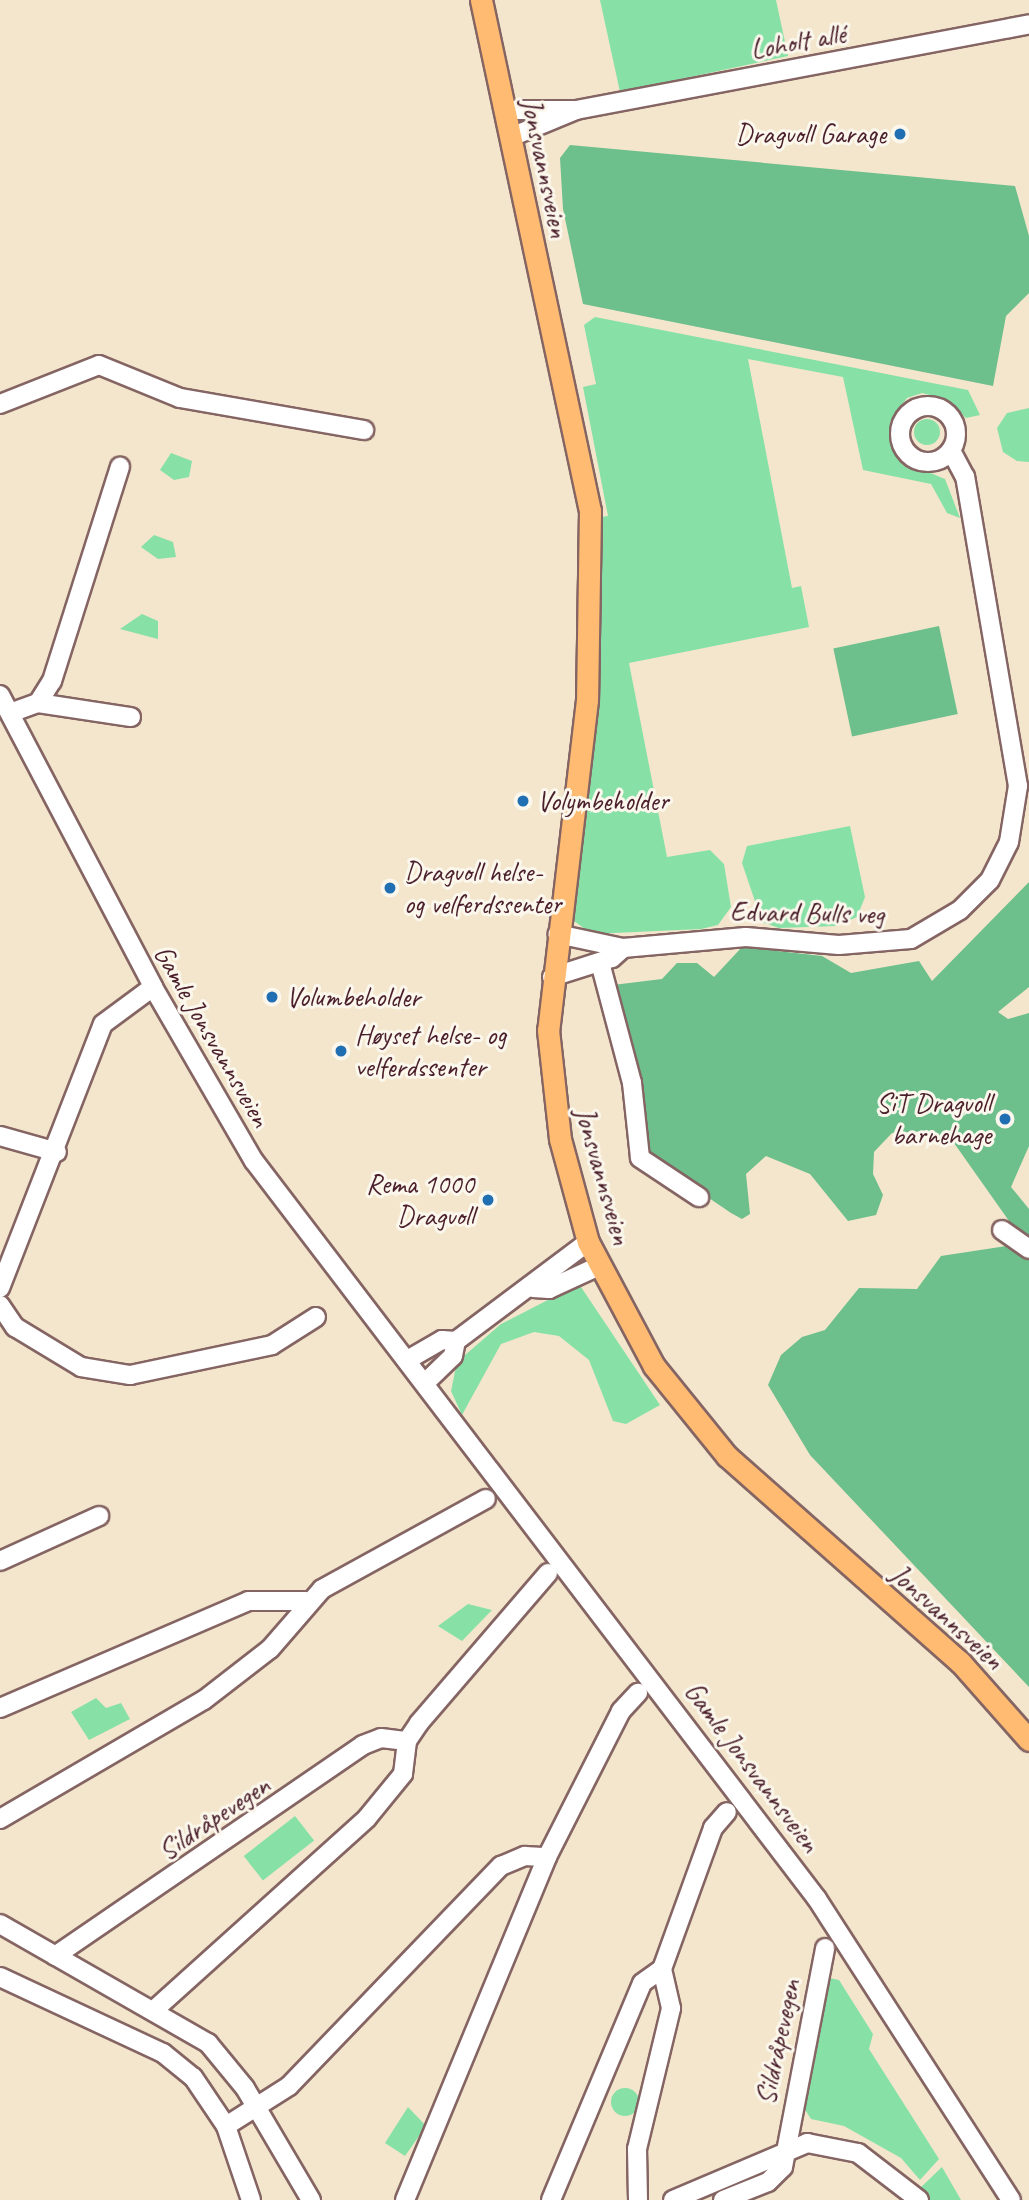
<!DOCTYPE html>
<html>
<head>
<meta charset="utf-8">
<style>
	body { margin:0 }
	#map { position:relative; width:1029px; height:2200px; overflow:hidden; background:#f3e6cc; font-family:Caveat,sans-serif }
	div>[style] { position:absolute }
	.green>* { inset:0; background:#87e1a7; transform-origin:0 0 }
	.round { border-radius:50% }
	.forest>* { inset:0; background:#6dbf8c; transform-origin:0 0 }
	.roads { filter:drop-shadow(2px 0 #856563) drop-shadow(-2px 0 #856563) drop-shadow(0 2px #856563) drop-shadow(0 -2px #856563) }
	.minor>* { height:18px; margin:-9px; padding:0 9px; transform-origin:9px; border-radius:9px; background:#fff }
	.minor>.ring { margin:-9px; padding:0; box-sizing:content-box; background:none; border:18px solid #fff; border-radius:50% }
	.major>* { height:21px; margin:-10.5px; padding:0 10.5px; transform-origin:10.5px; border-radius:10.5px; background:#ffbb71 }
	.dots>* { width:19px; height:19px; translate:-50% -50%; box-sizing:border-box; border:4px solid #fbf7ec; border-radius:50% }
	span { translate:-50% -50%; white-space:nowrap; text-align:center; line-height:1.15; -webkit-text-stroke:6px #fbf7ec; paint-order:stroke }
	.street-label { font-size:28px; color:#4a1f2b }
	.poi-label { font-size:28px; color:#4a1f2b }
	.right { translate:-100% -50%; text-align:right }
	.left { translate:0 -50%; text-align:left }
</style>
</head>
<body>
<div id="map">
	<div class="green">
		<i style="clip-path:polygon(600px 0,776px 0,788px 56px,620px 92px)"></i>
		<i style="clip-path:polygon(595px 317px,968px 390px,980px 415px,966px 418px,947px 400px,922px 393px,907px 398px,890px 422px,894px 450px,904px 462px,945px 479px,960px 518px,947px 513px,931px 484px,863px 470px,843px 377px,748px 359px,792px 588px,801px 586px,809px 627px,629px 663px,667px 857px,710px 850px,724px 864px,731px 907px,718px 925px,701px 929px,592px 934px,574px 921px,595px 712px,593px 518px,608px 516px,583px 387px,596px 384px,584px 325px)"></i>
		<i style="clip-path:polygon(1029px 408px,1029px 462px,1017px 461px,1003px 452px,997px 428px,1007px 413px)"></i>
		<i class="round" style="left:914px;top:419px;width:26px;height:26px"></i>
		<i style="clip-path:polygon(171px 453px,192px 461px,189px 477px,174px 480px,160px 470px)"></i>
		<i style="clip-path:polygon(154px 535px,173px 542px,176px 557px,158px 559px,141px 547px)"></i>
		<i style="clip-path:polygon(142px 614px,158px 621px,158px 639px,120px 629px)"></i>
		<i style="clip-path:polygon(850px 826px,865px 897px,857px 917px,836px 926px,779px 928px,762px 922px,742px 863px,747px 846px)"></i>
		<i style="clip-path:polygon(579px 1284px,660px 1405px,626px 1424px,613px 1421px,589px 1360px,559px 1336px,534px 1332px,501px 1344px,462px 1415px,451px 1391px,457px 1362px,501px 1324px)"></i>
		<i style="clip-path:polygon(468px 1604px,492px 1610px,462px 1641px,438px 1626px)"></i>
		<i style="clip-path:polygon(96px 1698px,106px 1708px,121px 1703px,130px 1719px,89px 1740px,71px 1712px)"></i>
		<i style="left:295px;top:1816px;width:31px;height:65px;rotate:52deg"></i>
		<i style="clip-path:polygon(829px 1978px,839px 1980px,873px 2034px,869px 2049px,939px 2159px,920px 2180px,901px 2158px,844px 2126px,811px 2119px,800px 2102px)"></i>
		<i class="round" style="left:611px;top:2088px;width:28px;height:28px"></i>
		<i style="clip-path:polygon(408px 2107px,426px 2126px,405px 2156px,385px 2143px)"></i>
		<i style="clip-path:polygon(942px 2167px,961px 2200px,926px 2200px,918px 2190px)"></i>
	</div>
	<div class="forest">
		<i style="clip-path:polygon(570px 145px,1015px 186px,1029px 236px,1029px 293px,1006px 316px,993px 386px,583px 304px,563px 209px,560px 158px)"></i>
		<i style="left:939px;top:626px;width:90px;height:108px;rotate:78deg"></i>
		<i style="clip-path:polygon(1029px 882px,1029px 987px,998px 1012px,1008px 1019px,1029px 1013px,1029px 1146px,1011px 1187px,1029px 1209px,1029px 1687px,810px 1455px,768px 1385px,781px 1355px,802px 1337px,825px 1330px,859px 1288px,917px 1289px,941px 1256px,1013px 1245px,1014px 1228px,954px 1143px,930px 1131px,892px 1133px,874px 1152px,873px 1174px,883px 1195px,876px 1215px,848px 1221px,810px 1174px,766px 1156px,746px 1174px,750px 1214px,742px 1219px,731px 1213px,647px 1156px,641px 1084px,613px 985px,662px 979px,677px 963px,697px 963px,714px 977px,742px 947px,822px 956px,851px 973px,919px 961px,932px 981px)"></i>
	</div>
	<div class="roads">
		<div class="minor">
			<i style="left:505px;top:110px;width:71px"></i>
			<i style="left:576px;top:110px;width:461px;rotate:-10.7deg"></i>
			<i style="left:511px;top:137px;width:70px;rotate:-22.6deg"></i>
			<i style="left:0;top:404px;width:106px;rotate:-21.5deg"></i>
			<i style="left:99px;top:365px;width:87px;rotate:22.2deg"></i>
			<i style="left:180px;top:398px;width:187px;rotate:9.9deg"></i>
			<i class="ring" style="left:900px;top:406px;width:38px;height:38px"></i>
			<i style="left:0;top:695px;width:330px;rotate:62.3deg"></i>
			<i style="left:153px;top:987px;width:201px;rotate:59.9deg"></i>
			<i style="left:254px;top:1161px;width:928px;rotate:52.66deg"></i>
			<i style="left:817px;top:1899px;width:358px;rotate:57.2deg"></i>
			<i style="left:38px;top:703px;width:26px;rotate:-58deg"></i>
			<i style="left:52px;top:681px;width:225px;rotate:-72.4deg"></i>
			<i style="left:10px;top:713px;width:30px;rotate:-20deg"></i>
			<i style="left:38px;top:703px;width:94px;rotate:8.6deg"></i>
			<i style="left:623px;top:948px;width:123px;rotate:-5.1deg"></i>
			<i style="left:746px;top:937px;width:93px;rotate:4.9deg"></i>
			<i style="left:839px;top:945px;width:72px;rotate:-4.8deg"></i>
			<i style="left:911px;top:939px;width:57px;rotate:-30.6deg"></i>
			<i style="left:960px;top:910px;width:42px;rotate:-45deg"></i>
			<i style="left:990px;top:880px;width:42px;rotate:-63.4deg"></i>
			<i style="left:1009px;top:842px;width:57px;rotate:-80.9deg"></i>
			<i style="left:1018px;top:786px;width:314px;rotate:-99.7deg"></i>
			<i style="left:965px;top:477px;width:30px;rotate:-118deg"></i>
			<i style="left:602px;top:970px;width:117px;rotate:75.1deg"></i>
			<i style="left:632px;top:1083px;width:75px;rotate:83.9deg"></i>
			<i style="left:640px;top:1158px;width:71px;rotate:33.5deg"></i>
			<i style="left:552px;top:977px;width:63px;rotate:-17.6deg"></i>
			<i style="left:612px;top:958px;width:15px;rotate:-42deg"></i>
			<i style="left:623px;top:948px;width:67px;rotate:-168deg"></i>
			<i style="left:0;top:1136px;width:59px;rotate:15.7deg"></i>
			<i style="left:1002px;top:1230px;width:33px;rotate:35deg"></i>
			<i style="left:0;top:1288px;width:283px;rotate:-68.7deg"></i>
			<i style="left:103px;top:1024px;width:62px;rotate:-36.5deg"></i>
			<i style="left:533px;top:1288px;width:16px;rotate:4deg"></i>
			<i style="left:549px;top:1289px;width:55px;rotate:-24.7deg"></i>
			<i style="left:0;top:1305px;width:27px;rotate:56deg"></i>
			<i style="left:15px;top:1327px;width:77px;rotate:31.2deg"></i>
			<i style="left:81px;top:1367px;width:50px;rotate:9.3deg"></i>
			<i style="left:130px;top:1375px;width:145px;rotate:-11.9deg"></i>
			<i style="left:272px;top:1345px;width:52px;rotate:-32.5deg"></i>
			<i style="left:409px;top:1359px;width:38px;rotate:-30deg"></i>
			<i style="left:442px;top:1340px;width:14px;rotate:4deg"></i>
			<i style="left:456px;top:1341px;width:165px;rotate:-36.9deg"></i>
			<i style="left:426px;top:1382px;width:37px;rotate:-44deg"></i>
			<i style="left:453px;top:1356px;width:15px;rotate:-79deg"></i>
			<i style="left:0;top:1561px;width:109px;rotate:-24.4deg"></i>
			<i style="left:0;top:1708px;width:270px;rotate:-23.3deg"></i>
			<i style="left:248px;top:1601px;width:58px"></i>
			<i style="left:0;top:1819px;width:236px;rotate:-30.3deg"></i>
			<i style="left:204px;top:1700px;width:83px;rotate:-37.7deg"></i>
			<i style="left:270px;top:1649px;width:79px;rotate:-49.1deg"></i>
			<i style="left:322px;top:1589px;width:187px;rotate:-28.8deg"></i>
			<i style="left:0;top:1924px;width:240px;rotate:29.8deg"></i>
			<i style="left:208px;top:2043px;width:58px;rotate:50.6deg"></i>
			<i style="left:245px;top:2088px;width:130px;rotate:59.5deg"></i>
			<i style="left:55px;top:1956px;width:373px;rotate:-34.4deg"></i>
			<i style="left:363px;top:1745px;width:19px;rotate:-21deg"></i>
			<i style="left:381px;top:1738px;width:26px;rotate:7deg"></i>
			<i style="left:0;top:1977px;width:180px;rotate:25deg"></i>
			<i style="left:163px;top:2053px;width:38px;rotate:39deg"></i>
			<i style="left:193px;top:2077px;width:59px;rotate:56deg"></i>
			<i style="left:153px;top:2011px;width:288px;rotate:-42deg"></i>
			<i style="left:367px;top:1818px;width:57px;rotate:-50.7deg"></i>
			<i style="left:403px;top:1774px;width:33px;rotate:-83deg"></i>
			<i style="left:407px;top:1741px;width:22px;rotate:-56deg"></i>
			<i style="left:419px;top:1723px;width:198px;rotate:-49.3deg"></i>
			<i style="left:251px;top:2200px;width:78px;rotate:-108.7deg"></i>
			<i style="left:226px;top:2126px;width:75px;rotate:-32.4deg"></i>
			<i style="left:289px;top:2086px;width:306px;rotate:-46.1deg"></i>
			<i style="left:501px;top:1866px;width:26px;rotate:-23deg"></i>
			<i style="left:525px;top:1856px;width:22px;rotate:3deg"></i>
			<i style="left:405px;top:2200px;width:371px;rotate:-67.5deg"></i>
			<i style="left:547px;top:1857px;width:164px;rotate:-63.1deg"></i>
			<i style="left:621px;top:1711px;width:25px;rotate:-47deg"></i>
			<i style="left:551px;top:2200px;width:235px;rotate:-67.2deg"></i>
			<i style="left:642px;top:1983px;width:24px;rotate:-35deg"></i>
			<i style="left:638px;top:2200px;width:51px;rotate:-91.1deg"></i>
			<i style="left:637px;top:2149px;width:145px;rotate:-76.4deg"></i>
			<i style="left:671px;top:2008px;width:40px;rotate:-103deg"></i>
			<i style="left:662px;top:1969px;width:150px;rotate:-70.1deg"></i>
			<i style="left:713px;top:1828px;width:21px;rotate:-49deg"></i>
			<i style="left:673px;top:2200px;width:146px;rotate:-23deg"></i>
			<i style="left:807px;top:2143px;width:52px;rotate:11.1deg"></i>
			<i style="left:858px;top:2153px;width:77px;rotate:37.6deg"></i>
			<i style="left:723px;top:2200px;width:48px;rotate:-21.8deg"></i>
			<i style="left:768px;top:2182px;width:21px;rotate:-45deg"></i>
			<i style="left:783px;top:2167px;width:223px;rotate:-79.1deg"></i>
		</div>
		<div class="major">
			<i style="left:481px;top:0;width:522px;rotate:77.96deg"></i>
			<i style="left:590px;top:511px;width:189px;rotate:90.9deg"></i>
			<i style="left:587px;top:700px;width:332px;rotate:96.7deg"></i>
			<i style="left:548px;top:1030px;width:110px;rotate:83.7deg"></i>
			<i style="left:560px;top:1139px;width:107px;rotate:74.8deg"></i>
			<i style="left:588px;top:1242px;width:140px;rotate:62deg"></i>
			<i style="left:654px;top:1366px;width:116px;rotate:51deg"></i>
			<i style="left:727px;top:1456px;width:311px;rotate:41.5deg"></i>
			<i style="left:960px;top:1662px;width:104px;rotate:48.5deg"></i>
		</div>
	</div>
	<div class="dots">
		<i style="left:900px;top:134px;background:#1f6fb2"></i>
		<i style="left:523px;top:801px;background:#1f6fb2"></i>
		<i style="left:390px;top:888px;background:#1f6fb2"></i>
		<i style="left:272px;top:997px;background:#1f6fb2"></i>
		<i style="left:341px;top:1051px;background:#1f6fb2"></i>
		<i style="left:1005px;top:1119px;background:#1f6fb2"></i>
		<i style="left:488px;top:1200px;background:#1f6fb2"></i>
	</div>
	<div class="street-label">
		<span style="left:798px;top:42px;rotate:-10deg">Loholt allé</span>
		<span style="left:545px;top:168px;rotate:78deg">Jonsvannsveien</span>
		<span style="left:807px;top:913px;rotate:1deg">Edvard Bulls veg</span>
		<span style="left:212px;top:1036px;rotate:60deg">Gamle Jonsvannsveien</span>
		<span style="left:603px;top:1176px;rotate:74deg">Jonsvannsveien</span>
		<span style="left:947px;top:1617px;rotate:42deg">Jonsvannsveien</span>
		<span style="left:752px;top:1767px;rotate:53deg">Gamle Jonsvannsveien</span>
		<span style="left:214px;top:1818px;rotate:-34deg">Sildråpevegen</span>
		<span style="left:778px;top:2042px;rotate:-78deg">Sildråpevegen</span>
	</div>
	<div class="poi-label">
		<span class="right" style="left:886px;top:134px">Dragvoll Garage</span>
		<span class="left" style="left:537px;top:801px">Volymbeholder</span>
		<span class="left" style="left:404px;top:888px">Dragvoll helse-<br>og velferdssenter</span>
		<span class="left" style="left:286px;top:997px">Volumbeholder</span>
		<span class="left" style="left:355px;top:1051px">Høyset helse- og<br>velferdssenter</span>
		<span class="right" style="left:991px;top:1119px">SiT Dragvoll<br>barnehage</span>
		<span class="right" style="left:474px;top:1200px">Rema 1000<br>Dragvoll</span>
	</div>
</div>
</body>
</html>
